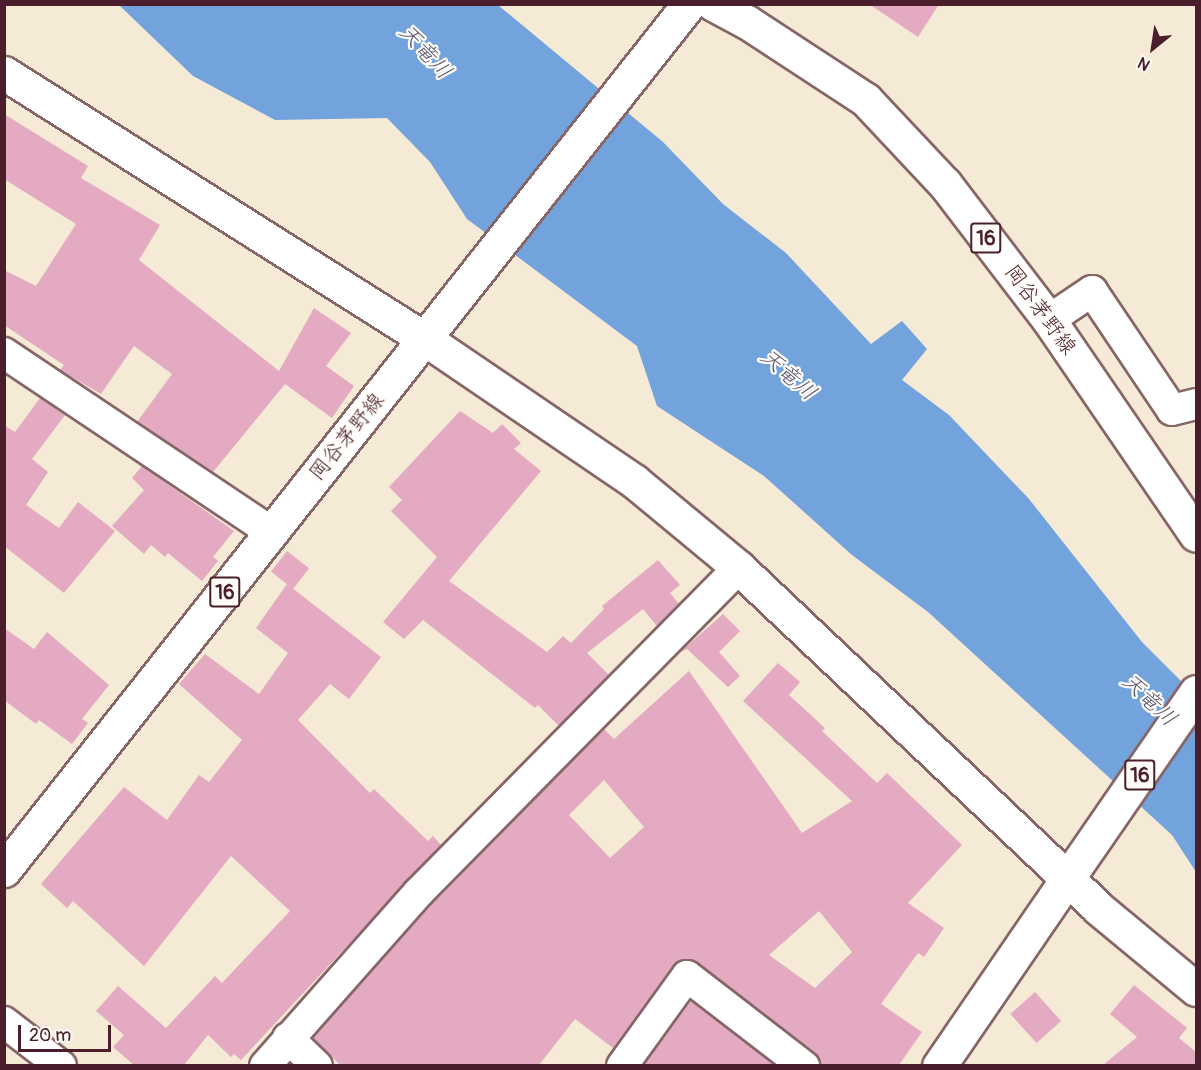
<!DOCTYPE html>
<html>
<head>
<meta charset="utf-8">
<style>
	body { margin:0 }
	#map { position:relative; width:1201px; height:1070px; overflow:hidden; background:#f5ead5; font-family:Pangolin,"Klee One",sans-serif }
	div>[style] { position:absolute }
	.water>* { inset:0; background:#72a3dd }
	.building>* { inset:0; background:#e3aac1; transform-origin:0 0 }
	.roads { filter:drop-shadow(2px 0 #866666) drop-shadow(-2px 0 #866666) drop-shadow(0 2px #866666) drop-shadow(0 -2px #866666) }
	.street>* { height:30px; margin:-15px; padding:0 15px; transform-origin:15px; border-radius:15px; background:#fff }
	.secondary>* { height:33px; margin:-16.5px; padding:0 16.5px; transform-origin:16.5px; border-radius:16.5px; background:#fff }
	.primary>* { height:33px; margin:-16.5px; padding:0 16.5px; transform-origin:16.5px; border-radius:16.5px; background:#fff }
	span { translate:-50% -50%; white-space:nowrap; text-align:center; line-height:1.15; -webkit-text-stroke:4.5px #fdfcf7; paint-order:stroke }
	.shield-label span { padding:2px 4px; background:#fdfcf7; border:2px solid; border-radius:4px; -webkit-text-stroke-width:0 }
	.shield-label { font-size:20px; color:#4a1f2b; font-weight:700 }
	.street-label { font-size:21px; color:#4a1f2b }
	.water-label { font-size:22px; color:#5a5472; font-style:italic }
	.frame { position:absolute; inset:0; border:6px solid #4a1f2b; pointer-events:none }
	.north { position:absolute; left:1123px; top:18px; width:60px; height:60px; -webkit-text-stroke:4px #fdfcf7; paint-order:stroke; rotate:210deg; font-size:16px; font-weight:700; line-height:24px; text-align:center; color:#4a1f2b }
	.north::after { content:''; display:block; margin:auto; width:21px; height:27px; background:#4a1f2b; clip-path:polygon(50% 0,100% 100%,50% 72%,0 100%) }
	.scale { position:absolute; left:18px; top:1025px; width:93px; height:27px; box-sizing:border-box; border:3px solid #4a1f2b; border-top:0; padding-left:8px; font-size:18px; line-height:21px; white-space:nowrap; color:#4a1f2b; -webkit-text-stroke:4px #fdfcf7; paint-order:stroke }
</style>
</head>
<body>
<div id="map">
	<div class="water">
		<i style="clip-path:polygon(119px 5px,498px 5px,663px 142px,723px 204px,786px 253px,871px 344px,902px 321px,927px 349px,902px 380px,949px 415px,1029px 499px,1142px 642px,1196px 696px,1196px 872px,1172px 835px,928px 612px,852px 555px,764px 476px,657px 406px,637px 346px,467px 219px,430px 162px,387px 118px,275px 120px,193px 76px)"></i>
	</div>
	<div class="building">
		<i style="clip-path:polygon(869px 4px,939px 4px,918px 37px)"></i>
		<i style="clip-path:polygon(4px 114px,88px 166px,81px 178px,160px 225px,139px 260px,279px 371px,314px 308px,351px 333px,326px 366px,354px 386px,332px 418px,285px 384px,213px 472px,137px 422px,172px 374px,134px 346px,101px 394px,60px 370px,64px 365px,4px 325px,4px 270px,36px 286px,76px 224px,4px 179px)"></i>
		<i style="clip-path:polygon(40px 398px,65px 415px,32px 459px,48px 472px,26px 505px,59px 528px,78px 502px,115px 531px,64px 593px,4px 546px,4px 425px,15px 432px)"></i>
		<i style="clip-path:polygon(460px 411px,493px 433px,502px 424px,521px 443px,514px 449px,541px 471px,449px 581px,547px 652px,563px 636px,571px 643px,604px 609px,602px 606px,658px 560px,680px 585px,670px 593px,679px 604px,657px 626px,643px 609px,587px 653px,609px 675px,559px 726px,538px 705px,535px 708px,423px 620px,404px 639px,383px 622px,437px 557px,391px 511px,402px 500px,389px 487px)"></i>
		<i style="clip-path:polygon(142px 466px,234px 531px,213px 557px,218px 561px,202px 581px,168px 553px,165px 557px,151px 545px,144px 554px,112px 526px,144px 490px,132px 478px)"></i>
		<i style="left:287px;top:551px;width:28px;height:26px;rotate:38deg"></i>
		<i style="clip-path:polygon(287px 584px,381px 657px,349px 699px,330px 684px,298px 720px,370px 793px,374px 789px,428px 841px,433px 836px,441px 845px,241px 1060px,234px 1054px,231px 1057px,208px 1035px,184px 1065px,134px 1065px,113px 1047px,124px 1035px,96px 1011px,118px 986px,166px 1028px,215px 976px,222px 983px,290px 911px,231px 856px,144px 966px,73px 901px,67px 908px,41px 884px,124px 787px,167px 820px,199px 775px,209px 782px,242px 740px,179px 684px,205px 654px,259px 694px,288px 653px,256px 628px)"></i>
		<i style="clip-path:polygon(723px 614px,740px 631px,719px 652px,740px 676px,728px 687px,687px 649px,679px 653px)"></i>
		<i style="clip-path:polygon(4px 628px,34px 649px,47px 632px,109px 685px,82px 719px,88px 723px,72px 744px,39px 720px,36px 724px,4px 700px)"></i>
		<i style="clip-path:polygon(evenodd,778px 663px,800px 682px,789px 695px,825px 728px,822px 731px,877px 783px,887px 773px,962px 845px,908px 903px,944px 928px,924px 957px,918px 953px,881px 1004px,922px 1032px,899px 1065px,821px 1065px,815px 1052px,688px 959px,673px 966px,613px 1048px,575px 1019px,539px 1065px,340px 1065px,313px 1038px,432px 904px,604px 729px,614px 739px,689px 671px,802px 833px,852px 801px,743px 701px,778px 663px,604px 780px,644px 827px,610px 858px,569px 815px,604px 780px,778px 663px,819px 911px,852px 952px,815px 988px,769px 955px,819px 911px)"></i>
		<i style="clip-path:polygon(1134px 985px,1187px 1028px,1179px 1038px,1197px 1053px,1197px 1065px,1103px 1065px,1137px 1037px,1110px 1014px)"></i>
		<i style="left:1035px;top:992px;width:39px;height:33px;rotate:48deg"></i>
		<i style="clip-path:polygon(691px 1001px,775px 1065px,644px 1065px)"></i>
	</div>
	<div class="roads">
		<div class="street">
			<i style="left:1049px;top:320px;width:52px;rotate:-34deg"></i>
			<i style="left:1092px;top:291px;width:143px;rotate:56.1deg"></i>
			<i style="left:1172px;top:410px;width:25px;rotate:-14deg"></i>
			<i style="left:4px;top:353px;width:321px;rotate:33.8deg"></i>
			<i style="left:4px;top:1022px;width:72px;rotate:37.7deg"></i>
			<i style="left:288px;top:1038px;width:40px;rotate:44deg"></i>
			<i style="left:265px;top:1066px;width:232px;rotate:-48.5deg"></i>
			<i style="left:419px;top:892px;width:455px;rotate:-45.4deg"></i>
			<i style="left:622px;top:1066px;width:111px;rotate:-54.2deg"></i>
			<i style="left:687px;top:976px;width:148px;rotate:37.6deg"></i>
		</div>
		<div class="secondary">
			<i style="left:4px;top:73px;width:498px;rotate:32.3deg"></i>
			<i style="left:425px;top:339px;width:253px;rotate:34.2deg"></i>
			<i style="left:634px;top:481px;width:136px;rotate:39.6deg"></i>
			<i style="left:739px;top:568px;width:494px;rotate:43.4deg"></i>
			<i style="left:1098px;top:908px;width:127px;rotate:39.6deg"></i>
			<i style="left:939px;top:1066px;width:227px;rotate:-55.6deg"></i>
		</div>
		<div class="primary">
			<i style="left:713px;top:4px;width:38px;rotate:28deg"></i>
			<i style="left:747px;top:22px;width:142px;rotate:33.2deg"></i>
			<i style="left:866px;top:100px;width:115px;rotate:46.8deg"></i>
			<i style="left:945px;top:184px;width:171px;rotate:52.6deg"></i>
			<i style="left:1049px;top:320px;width:260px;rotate:55.6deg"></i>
			<i style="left:4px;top:870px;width:1104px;rotate:-51.66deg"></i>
			<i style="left:1067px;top:879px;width:227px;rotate:-55.4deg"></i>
		</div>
	</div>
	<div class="shield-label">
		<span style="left:986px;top:238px">16</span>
		<span style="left:225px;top:592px">16</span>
		<span style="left:1140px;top:775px">16</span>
	</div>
	<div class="street-label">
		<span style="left:1040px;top:310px;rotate:54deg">岡谷茅野線</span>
		<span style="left:347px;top:437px;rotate:-51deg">岡谷茅野線</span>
	</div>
	<div class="water-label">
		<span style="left:425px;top:52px;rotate:47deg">天竜川</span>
		<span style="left:788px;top:375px;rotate:41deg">天竜川</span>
		<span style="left:1149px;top:700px;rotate:43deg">天竜川</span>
	</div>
	<div class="frame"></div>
	<div class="north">N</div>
	<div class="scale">20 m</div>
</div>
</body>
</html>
